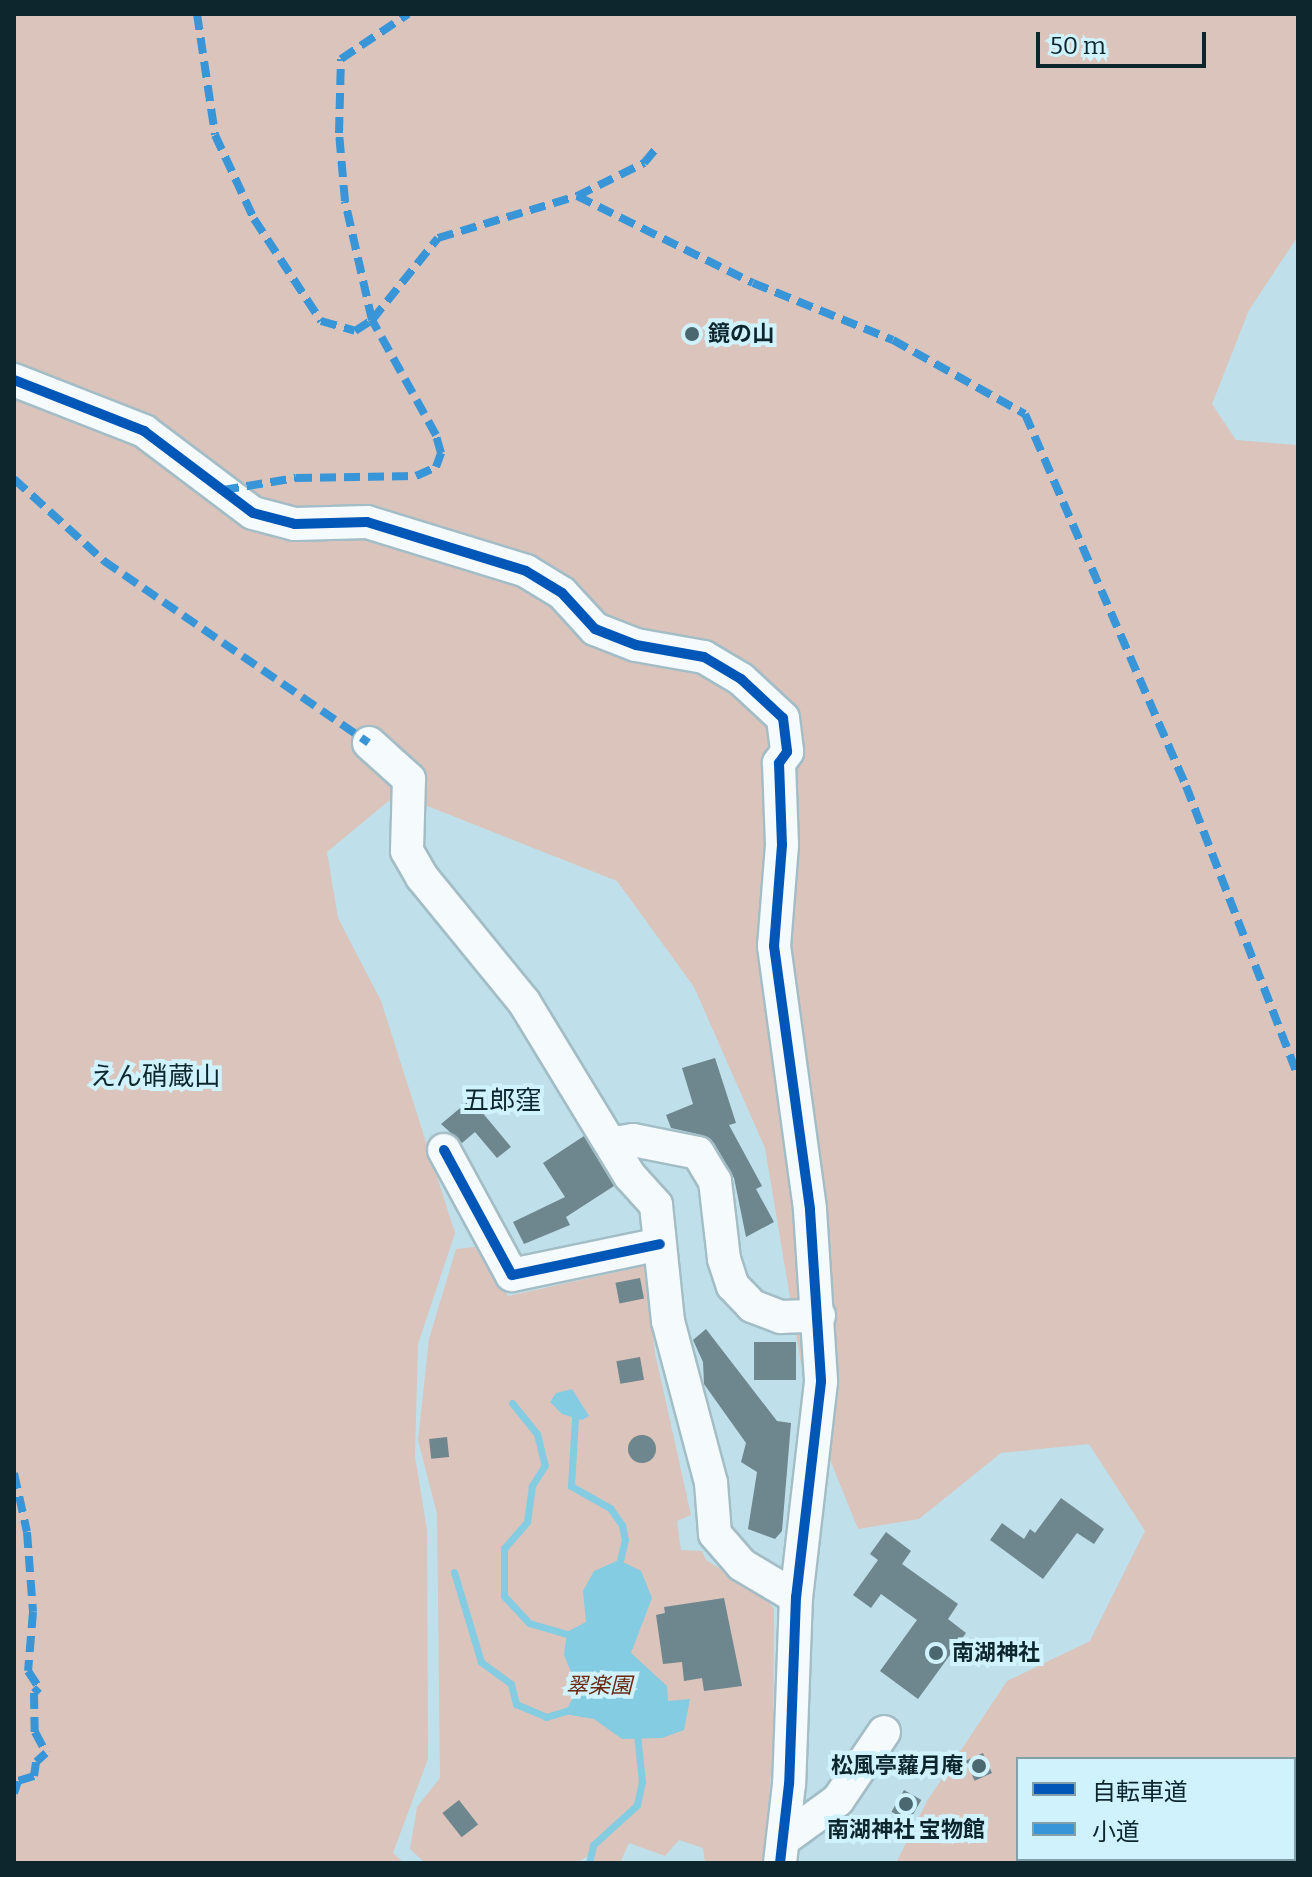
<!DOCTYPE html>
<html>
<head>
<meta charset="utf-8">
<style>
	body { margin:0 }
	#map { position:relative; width:1312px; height:1877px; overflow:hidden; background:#bfe0ea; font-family:Bitter,"Noto Sans JP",serif }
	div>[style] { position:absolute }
	.green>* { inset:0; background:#dac4bb }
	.water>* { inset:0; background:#84cce2 }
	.stream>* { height:7px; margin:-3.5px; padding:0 3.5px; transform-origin:3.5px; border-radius:3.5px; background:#84cce2 }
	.building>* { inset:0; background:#6e868e; transform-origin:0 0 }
	.round { border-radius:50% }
	.roads { filter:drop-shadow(2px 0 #a3bdc6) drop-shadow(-2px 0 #a3bdc6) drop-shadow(0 2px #a3bdc6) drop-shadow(0 -2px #a3bdc6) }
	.minor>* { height:32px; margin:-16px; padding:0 16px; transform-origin:16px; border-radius:16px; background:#f5fafc }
	.quiet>* { height:8px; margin-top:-4px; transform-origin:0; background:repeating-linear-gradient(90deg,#3895d7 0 16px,transparent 0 24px) }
	.cycleway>* { height:10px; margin:-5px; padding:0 5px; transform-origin:5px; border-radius:5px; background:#0057b8 }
	.dots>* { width:22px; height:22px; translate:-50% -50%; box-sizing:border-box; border:4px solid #cff2fd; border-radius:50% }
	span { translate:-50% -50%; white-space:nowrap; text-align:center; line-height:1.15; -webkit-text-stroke:8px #cff2fd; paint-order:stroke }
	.poi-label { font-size:22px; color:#0d262d; font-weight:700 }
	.left { translate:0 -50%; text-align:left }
	.right { translate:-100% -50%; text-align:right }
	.park-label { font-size:22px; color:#692910; font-style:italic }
	.quarter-label { font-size:26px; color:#0d262d }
	.frame { position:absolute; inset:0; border:16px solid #0d262d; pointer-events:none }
	.legend { position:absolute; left:1016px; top:1757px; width:280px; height:104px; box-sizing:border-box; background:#cff2fd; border:2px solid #81a0aa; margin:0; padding:10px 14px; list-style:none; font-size:24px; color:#0d262d }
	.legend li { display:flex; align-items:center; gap:16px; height:40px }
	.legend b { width:40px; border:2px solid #81a0aa }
	.scale { position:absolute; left:1036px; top:32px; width:170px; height:36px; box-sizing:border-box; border:4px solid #0d262d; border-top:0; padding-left:10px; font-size:24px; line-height:28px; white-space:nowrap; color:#0d262d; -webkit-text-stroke:6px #cff2fd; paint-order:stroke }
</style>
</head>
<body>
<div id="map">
	<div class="green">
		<i style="clip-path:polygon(evenodd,14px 14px,1298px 14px,1298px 236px,1249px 310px,1212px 404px,1236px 440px,1298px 445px,1298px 1863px,896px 1863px,927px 1801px,1007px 1681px,1090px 1641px,1145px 1531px,1089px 1444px,1001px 1453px,919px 1519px,858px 1529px,808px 1405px,765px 1148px,694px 987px,617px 881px,397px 794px,327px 852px,338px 918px,381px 1001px,455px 1233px,418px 1344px,415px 1456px,427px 1530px,428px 1759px,393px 1853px,404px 1863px,14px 1863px,14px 14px,1018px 1759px,1294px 1759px,1294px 1859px,1018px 1859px,1018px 1759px)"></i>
		<i style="clip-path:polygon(475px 1247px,508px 1296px,644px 1266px,655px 1353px,691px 1515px,677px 1521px,681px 1550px,702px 1551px,706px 1560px,763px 1595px,774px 1609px,773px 1751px,763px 1863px,705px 1863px,703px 1848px,679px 1840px,665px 1856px,629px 1843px,620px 1863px,593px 1863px,591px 1855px,575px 1863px,425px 1863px,410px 1849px,417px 1807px,440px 1778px,437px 1514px,418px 1440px,429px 1339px,456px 1249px)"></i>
	</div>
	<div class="water">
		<i style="clip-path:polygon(572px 1389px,589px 1416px,582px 1420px,562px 1414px,550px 1402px,556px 1393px)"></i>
		<i style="clip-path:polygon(619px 1560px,641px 1571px,652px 1598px,631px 1653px,667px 1686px,668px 1701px,690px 1699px,684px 1730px,662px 1738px,622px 1739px,594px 1719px,564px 1714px,578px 1689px,564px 1655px,567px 1632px,586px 1622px,583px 1591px,594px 1571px)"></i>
	</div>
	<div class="stream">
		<i style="left:512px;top:1403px;width:40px;rotate:51deg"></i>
		<i style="left:537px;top:1434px;width:32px;rotate:76deg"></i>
		<i style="left:545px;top:1465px;width:25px;rotate:122deg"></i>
		<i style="left:532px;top:1486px;width:36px;rotate:98deg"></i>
		<i style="left:527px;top:1522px;width:35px;rotate:131deg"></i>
		<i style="left:504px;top:1548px;width:48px;rotate:90deg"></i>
		<i style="left:504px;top:1596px;width:37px;rotate:47deg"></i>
		<i style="left:529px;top:1623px;width:47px;rotate:16.1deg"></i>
		<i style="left:575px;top:1418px;width:68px;rotate:93.4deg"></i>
		<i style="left:571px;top:1486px;width:45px;rotate:29.4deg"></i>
		<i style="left:610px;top:1508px;width:21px;rotate:55deg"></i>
		<i style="left:622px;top:1525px;width:15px;rotate:79deg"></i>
		<i style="left:625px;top:1540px;width:30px;rotate:104deg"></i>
		<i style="left:454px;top:1572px;width:94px;rotate:73.3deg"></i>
		<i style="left:481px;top:1662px;width:37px;rotate:36deg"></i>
		<i style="left:511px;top:1684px;width:21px;rotate:76deg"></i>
		<i style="left:516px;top:1704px;width:33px;rotate:23deg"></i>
		<i style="left:546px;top:1717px;width:27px;rotate:-17deg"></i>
		<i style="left:589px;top:1863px;width:18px;rotate:-77deg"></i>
		<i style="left:593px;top:1845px;width:59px;rotate:-42.3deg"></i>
		<i style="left:637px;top:1805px;width:24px;rotate:-78deg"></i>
		<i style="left:642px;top:1782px;width:48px;rotate:-95.9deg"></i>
	</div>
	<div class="building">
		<i style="clip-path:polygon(715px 1058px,736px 1123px,729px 1125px,762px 1186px,756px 1189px,774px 1222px,746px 1237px,734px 1178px,714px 1143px,702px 1135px,671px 1128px,666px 1115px,693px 1104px,682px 1068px)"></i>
		<i style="clip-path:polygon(471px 1099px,511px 1147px,497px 1158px,475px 1132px,462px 1143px,441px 1124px)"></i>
		<i style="clip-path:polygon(584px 1136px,614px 1186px,566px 1217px,570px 1225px,524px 1244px,513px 1222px,565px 1197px,543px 1163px)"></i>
		<i style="left:640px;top:1278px;width:21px;height:25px;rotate:79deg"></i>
		<i style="clip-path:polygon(706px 1329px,777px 1421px,791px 1423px,782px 1531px,775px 1539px,748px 1529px,757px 1472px,741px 1462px,746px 1443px,704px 1384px,703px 1362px,693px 1340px)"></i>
		<i style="left:754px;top:1342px;width:42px;height:38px"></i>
		<i style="left:640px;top:1357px;width:23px;height:24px;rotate:80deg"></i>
		<i class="round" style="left:628px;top:1435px;width:28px;height:28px"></i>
		<i style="left:447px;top:1437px;width:20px;height:18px;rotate:84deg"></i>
		<i style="clip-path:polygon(1061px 1498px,1104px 1529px,1094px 1544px,1077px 1533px,1043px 1579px,990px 1540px,1002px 1523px,1024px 1539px,1030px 1529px,1035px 1533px)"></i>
		<i style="clip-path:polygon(886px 1532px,911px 1551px,902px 1564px,958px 1604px,948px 1619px,966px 1633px,918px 1699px,880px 1671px,917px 1620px,881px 1594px,871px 1608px,853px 1595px,878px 1560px,870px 1554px)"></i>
		<i style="clip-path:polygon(724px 1598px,742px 1686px,704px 1691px,702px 1678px,684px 1681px,682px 1662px,663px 1664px,656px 1615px,665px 1613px,664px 1607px)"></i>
		<i style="left:983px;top:1753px;width:22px;height:19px;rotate:66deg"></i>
		<i style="left:904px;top:1790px;width:20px;height:25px;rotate:30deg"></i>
		<i style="left:459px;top:1800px;width:31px;height:21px;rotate:52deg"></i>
	</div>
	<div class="roads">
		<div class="minor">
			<i style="left:14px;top:380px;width:140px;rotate:21.4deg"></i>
			<i style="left:144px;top:431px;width:136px;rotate:37deg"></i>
			<i style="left:253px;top:513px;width:43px;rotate:14.7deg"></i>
			<i style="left:295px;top:524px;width:72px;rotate:-1.6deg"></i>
			<i style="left:367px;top:522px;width:166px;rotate:17.1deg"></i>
			<i style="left:526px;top:571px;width:42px;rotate:31.4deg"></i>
			<i style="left:562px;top:593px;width:49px;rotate:47.5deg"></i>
			<i style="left:595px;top:629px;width:44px;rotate:21.3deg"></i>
			<i style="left:636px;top:645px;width:69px;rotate:10deg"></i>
			<i style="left:704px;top:657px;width:43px;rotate:30.7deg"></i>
			<i style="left:741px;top:679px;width:57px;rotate:42.9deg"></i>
			<i style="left:783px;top:718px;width:34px;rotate:83deg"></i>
			<i style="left:787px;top:752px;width:14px;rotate:126deg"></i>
			<i style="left:779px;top:763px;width:82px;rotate:87.9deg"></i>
			<i style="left:782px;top:845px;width:101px;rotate:94.5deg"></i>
			<i style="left:774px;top:946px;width:266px;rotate:82.2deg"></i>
			<i style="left:810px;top:1210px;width:172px;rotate:86.3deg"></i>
			<i style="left:821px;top:1382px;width:216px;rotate:96.6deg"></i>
			<i style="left:796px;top:1597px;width:187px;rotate:92.1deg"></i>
			<i style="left:789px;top:1784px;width:80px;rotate:96.5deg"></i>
			<i style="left:369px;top:743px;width:54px;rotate:42deg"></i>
			<i style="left:409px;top:779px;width:72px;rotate:91.6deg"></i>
			<i style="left:407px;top:851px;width:30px;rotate:60deg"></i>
			<i style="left:422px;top:877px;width:161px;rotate:50.8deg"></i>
			<i style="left:524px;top:1002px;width:204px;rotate:58.7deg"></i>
			<i style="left:630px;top:1176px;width:39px;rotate:48deg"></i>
			<i style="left:656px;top:1205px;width:117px;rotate:84.1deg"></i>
			<i style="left:668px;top:1321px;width:168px;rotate:75.1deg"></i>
			<i style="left:711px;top:1483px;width:51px;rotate:85.5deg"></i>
			<i style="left:715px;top:1534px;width:41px;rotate:48.9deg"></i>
			<i style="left:742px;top:1565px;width:63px;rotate:30.7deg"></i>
			<i style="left:614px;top:1143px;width:19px;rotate:-9deg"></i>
			<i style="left:633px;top:1140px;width:66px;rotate:11.3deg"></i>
			<i style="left:698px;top:1153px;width:33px;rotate:59deg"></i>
			<i style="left:715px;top:1181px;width:79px;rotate:83.4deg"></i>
			<i style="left:724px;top:1259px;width:28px;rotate:72deg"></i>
			<i style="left:733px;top:1286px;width:28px;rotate:46deg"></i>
			<i style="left:752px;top:1306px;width:31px;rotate:21deg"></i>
			<i style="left:781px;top:1317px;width:38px;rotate:-2deg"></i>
			<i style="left:444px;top:1150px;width:142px;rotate:61.5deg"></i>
			<i style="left:512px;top:1275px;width:151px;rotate:-11.8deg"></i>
			<i style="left:783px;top:1840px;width:68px;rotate:-36deg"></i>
			<i style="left:838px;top:1800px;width:82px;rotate:-55.9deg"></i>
		</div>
	</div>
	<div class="quiet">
		<i style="left:197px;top:14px;width:122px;rotate:81.5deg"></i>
		<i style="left:215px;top:135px;width:93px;rotate:65.1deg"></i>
		<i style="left:254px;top:219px;width:122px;rotate:56.7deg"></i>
		<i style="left:321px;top:321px;width:35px;rotate:16deg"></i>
		<i style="left:355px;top:331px;width:20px;rotate:-33deg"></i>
		<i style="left:372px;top:320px;width:105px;rotate:-51.2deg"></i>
		<i style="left:438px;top:238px;width:145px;rotate:-16.8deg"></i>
		<i style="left:577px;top:196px;width:196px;rotate:26.3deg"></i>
		<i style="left:753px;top:283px;width:151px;rotate:22.2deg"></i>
		<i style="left:893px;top:340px;width:151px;rotate:29.3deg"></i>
		<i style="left:1025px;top:414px;width:405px;rotate:66.6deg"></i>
		<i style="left:1186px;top:786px;width:312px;rotate:68.9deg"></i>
		<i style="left:577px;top:196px;width:75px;rotate:-26.2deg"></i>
		<i style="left:644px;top:163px;width:23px;rotate:-50deg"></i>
		<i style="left:14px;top:479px;width:122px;rotate:42.3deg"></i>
		<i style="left:104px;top:561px;width:321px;rotate:34.5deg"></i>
		<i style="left:223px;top:490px;width:74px;rotate:-9.3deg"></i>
		<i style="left:296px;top:478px;width:120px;rotate:-1deg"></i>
		<i style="left:416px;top:476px;width:22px;rotate:-24deg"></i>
		<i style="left:436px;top:467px;width:15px;rotate:-70deg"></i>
		<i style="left:441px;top:453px;width:19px;rotate:-106deg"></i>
		<i style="left:436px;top:435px;width:132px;rotate:-119.1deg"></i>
		<i style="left:372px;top:320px;width:122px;rotate:-102.8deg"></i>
		<i style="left:345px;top:201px;width:68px;rotate:-95deg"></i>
		<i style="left:339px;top:133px;width:74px;rotate:-88.5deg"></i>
		<i style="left:341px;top:59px;width:81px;rotate:-33.9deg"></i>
		<i style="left:14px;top:1473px;width:60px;rotate:77.6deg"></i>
		<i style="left:27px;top:1532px;width:80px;rotate:85.7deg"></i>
		<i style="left:33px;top:1612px;width:59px;rotate:94.8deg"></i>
		<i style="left:28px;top:1671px;width:20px;rotate:57deg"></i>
		<i style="left:39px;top:1688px;width:7px;rotate:135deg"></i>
		<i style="left:34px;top:1693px;width:39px;rotate:89deg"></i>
		<i style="left:35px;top:1732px;width:24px;rotate:62deg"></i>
		<i style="left:46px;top:1753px;width:13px;rotate:138deg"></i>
		<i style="left:36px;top:1762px;width:14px;rotate:98deg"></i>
		<i style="left:34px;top:1776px;width:17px;rotate:163deg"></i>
		<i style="left:18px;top:1781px;width:13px;rotate:108deg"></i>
	</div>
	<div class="cycleway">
		<i style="left:14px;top:380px;width:140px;rotate:21.4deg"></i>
		<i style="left:144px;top:431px;width:136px;rotate:37deg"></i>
		<i style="left:253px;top:513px;width:43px;rotate:14.7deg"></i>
		<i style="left:295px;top:524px;width:72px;rotate:-1.6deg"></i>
		<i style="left:367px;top:522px;width:166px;rotate:17.1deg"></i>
		<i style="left:526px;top:571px;width:42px;rotate:31.4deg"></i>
		<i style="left:562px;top:593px;width:49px;rotate:47.5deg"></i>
		<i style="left:595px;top:629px;width:44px;rotate:21.3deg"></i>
		<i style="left:636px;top:645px;width:69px;rotate:10deg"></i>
		<i style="left:704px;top:657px;width:43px;rotate:30.7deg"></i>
		<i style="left:741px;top:679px;width:57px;rotate:42.9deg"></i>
		<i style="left:783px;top:718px;width:34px;rotate:83deg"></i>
		<i style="left:787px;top:752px;width:14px;rotate:126deg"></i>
		<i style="left:779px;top:763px;width:82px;rotate:87.9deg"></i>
		<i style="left:782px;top:845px;width:101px;rotate:94.5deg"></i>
		<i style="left:774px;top:946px;width:266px;rotate:82.2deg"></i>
		<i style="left:810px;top:1210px;width:172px;rotate:86.3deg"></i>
		<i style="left:821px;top:1382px;width:216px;rotate:96.6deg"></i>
		<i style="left:796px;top:1597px;width:187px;rotate:92.1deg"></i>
		<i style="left:789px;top:1784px;width:80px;rotate:96.5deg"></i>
		<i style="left:444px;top:1150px;width:142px;rotate:61.5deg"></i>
		<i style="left:512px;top:1275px;width:151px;rotate:-11.8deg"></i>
	</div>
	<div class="dots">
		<i style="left:692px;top:334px;background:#4b676f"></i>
		<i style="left:936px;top:1653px;background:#4b676f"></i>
		<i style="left:979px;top:1766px;background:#4b676f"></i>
		<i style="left:906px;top:1804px;background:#4b676f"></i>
	</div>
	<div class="poi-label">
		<span class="left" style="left:708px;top:334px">鏡の山</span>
		<span class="left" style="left:952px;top:1653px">南湖神社</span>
		<span class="right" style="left:963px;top:1766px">松風亭蘿月庵</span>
		<span style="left:906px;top:1830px">南湖神社 宝物館</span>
	</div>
	<div class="park-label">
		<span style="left:599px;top:1686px">翠楽園</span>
	</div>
	<div class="quarter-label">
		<span style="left:155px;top:1077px">えん硝蔵山</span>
		<span style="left:502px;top:1101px">五郎窪</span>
	</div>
	<div class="frame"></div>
	<ul class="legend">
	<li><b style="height:10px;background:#0057b8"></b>自転車道</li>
	<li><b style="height:10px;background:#3895d7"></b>小道</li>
	</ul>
	<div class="scale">50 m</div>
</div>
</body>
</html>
